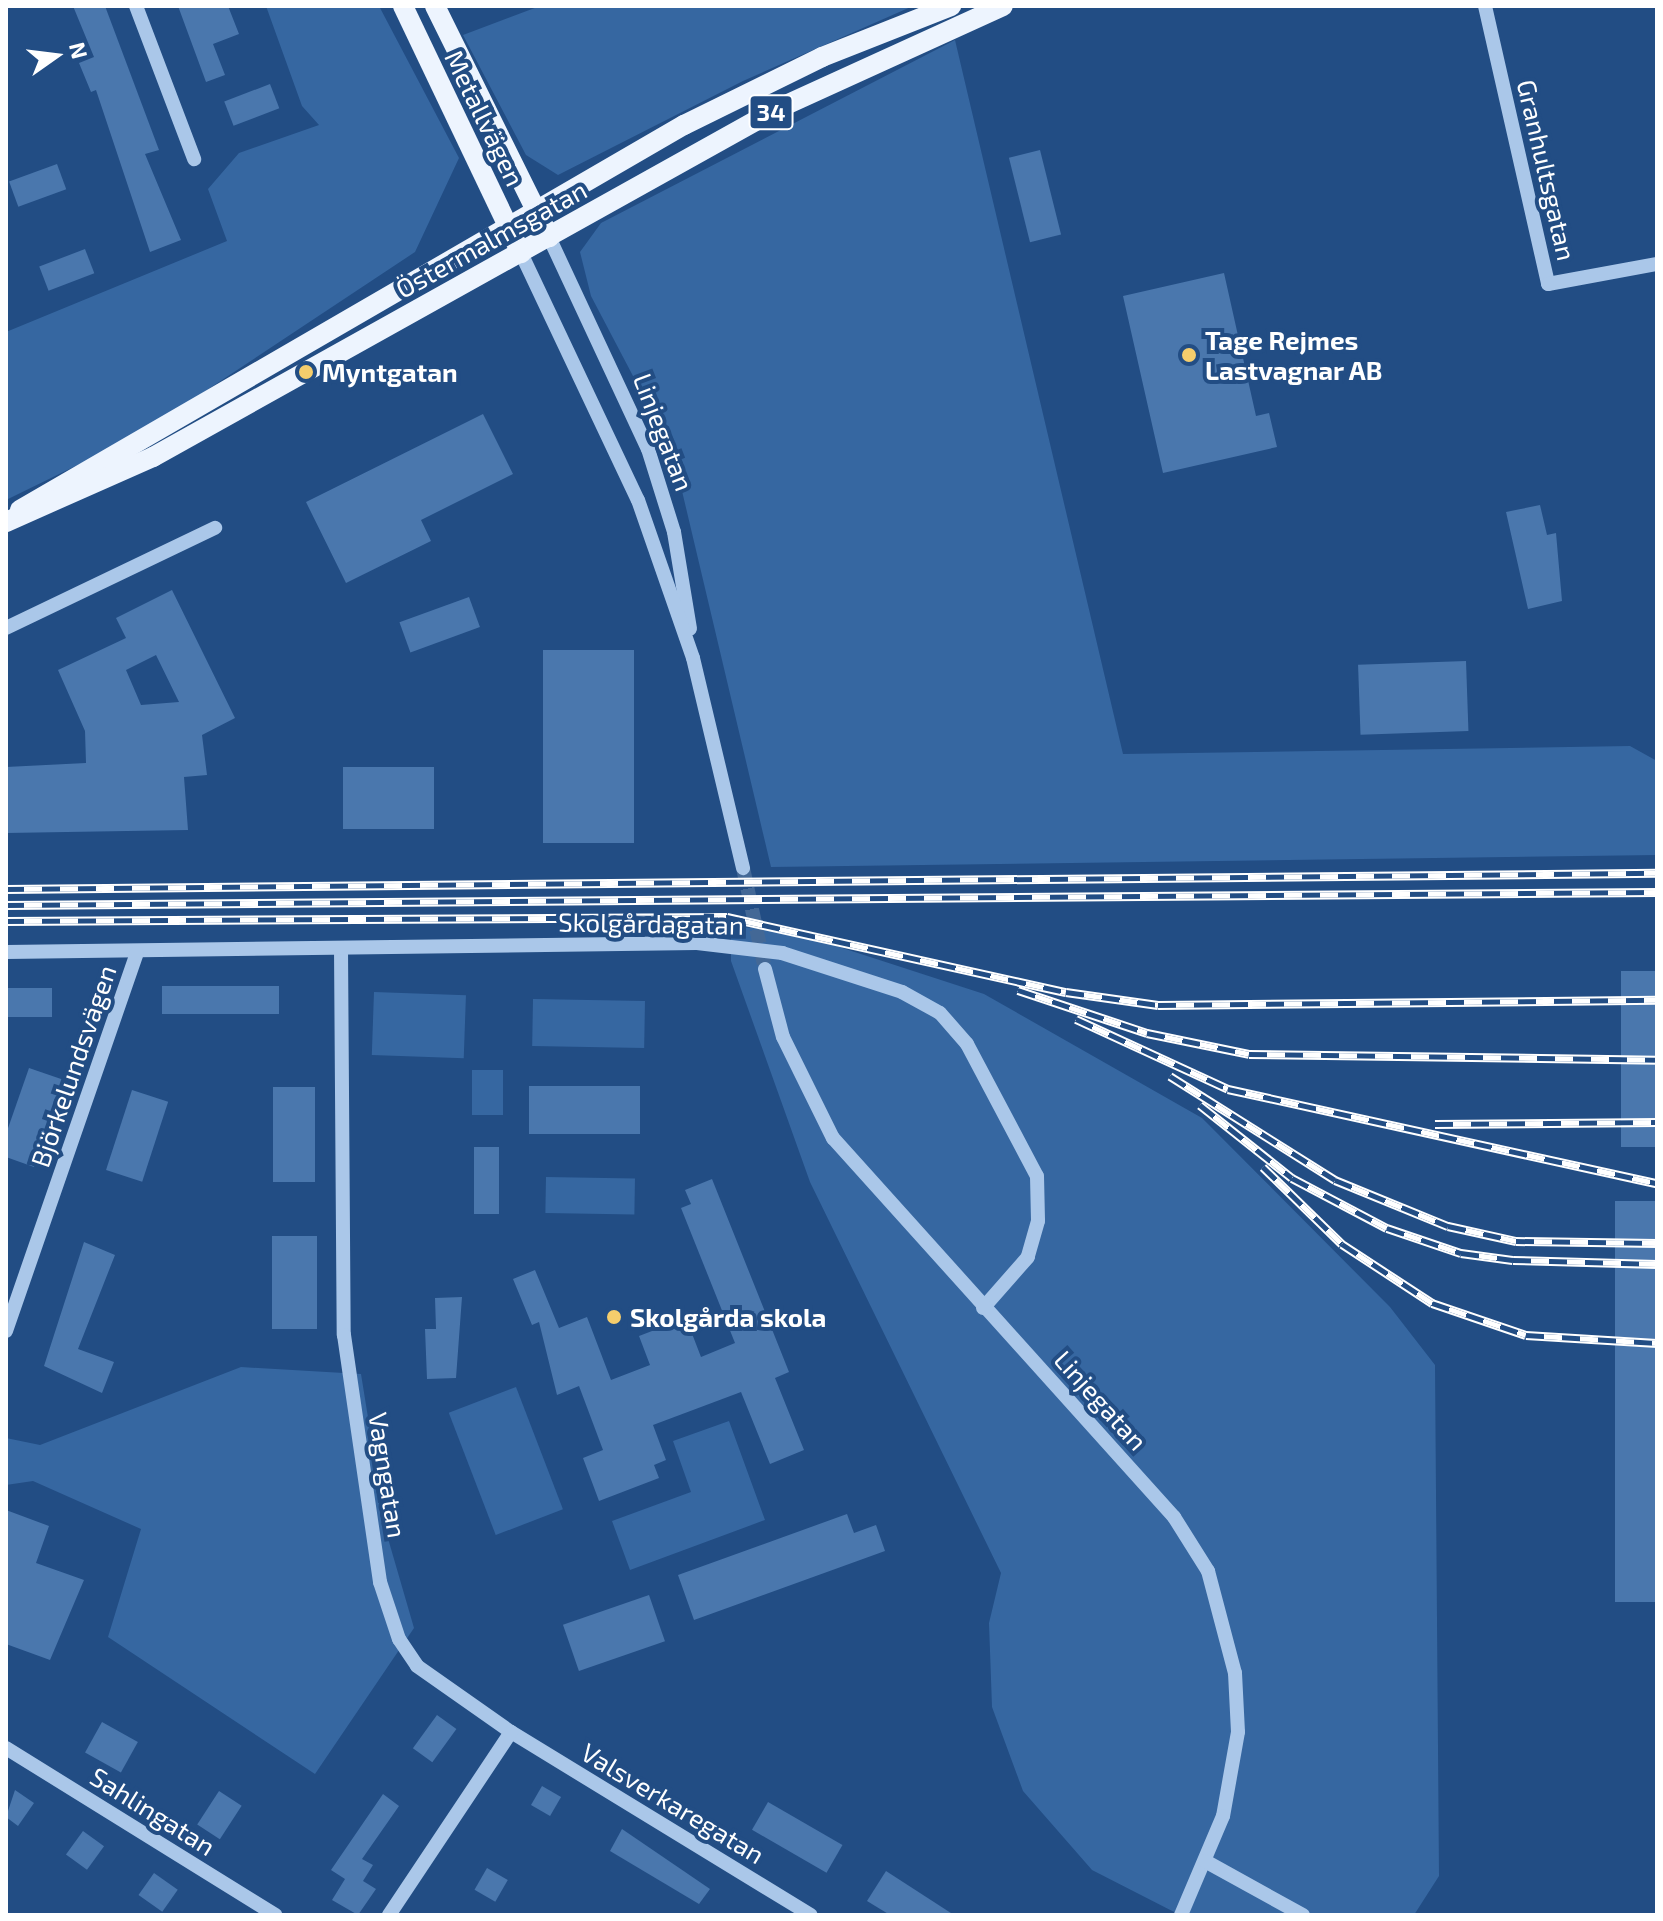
<!DOCTYPE html>
<html>
<head>
<meta charset="utf-8">
<style>
	body { margin:0 }
	#map { position:relative; width:1663px; height:1921px; overflow:hidden; background:#224d84; font-family:"Exo 2",sans-serif }
	div>[style] { position:absolute }
	.green>* { inset:0; background:#3667a1; transform-origin:0 0 }
	.building>* { inset:0; background:#4a77ad; transform-origin:0 0 }
	.minor-tunnel>* { height:14px; margin-top:-7px; transform-origin:0; background:repeating-linear-gradient(90deg,#436896 0 14px,transparent 0 21px) }
	.minor>* { height:14px; margin:-7px; padding:0 7px; transform-origin:7px; border-radius:7px; background:#aac7e9 }
	.major>* { height:20px; margin:-10px; padding:0 10px; transform-origin:10px; border-radius:10px; background:#edf4fe }
	.rail>* { height:9px; margin-top:-4.5px; transform-origin:0; background:repeating-linear-gradient(90deg,#224d84 0 18px,#fff 0 36px); box-sizing:border-box; border-block:2px solid #fff }
	.dots>* { width:22px; height:22px; translate:-50% -50%; box-sizing:border-box; border:4px solid #224d84; border-radius:50% }
	span { translate:-50% -50%; white-space:nowrap; text-align:center; line-height:1.15; -webkit-text-stroke:8px #224d84; paint-order:stroke }
	.shield-label span { padding:2px 6px; background:#224d84; border:2px solid; border-radius:6px; -webkit-text-stroke-width:0 }
	.shield-label { font-size:24px; color:#fff; font-weight:700 }
	.street-label { font-size:26px; color:#fff }
	.poi-label { font-size:26px; color:#fff; font-weight:700 }
	.left { translate:0 -50%; text-align:left }
	.frame { position:absolute; inset:0; border:8px solid #fff; pointer-events:none }
	.north { position:absolute; left:16px; top:16px; width:80px; height:80px; -webkit-text-stroke:6px #224d84; paint-order:stroke; rotate:76deg; font-size:22px; font-weight:700; line-height:32px; text-align:center; color:#fff }
	.north::after { content:''; display:block; margin:auto; width:28px; height:36px; background:#fff; clip-path:polygon(50% 0,100% 100%,50% 72%,0 100%) }
</style>
</head>
<body>
<div id="map">
	<div class="green">
		<i style="clip-path:polygon(266px 6px,379px 6px,459px 158px,415px 252px,139px 435px,6px 500px,6px 332px,227px 241px,208px 189px,239px 153px,319px 125px,302px 106px)"></i>
		<i style="clip-path:polygon(540px 6px,913px 6px,743px 81px,558px 175px,526px 155px,463px 35px)"></i>
		<i style="clip-path:polygon(955px 40px,1123px 754px,1630px 746px,1657px 761px,1657px 855px,771px 867px,682px 491px,654px 416px,591px 296px,580px 252px,601px 223px)"></i>
		<i style="clip-path:polygon(731px 927px,784px 929px,984px 994px,1202px 1118px,1390px 1307px,1435px 1365px,1439px 1876px,1414px 1915px,1180px 1915px,1092px 1870px,1023px 1791px,992px 1707px,989px 1623px,1001px 1573px,810px 1182px,731px 961px)"></i>
		<i style="left:374px;top:992px;width:92px;height:63px;rotate:2deg"></i>
		<i style="left:533px;top:999px;width:112px;height:47px;rotate:1deg"></i>
		<i style="left:472px;top:1070px;width:31px;height:45px"></i>
		<i style="left:546px;top:1177px;width:89px;height:36px;rotate:1deg"></i>
		<i style="clip-path:polygon(241px 1367px,361px 1374px,387px 1535px,414px 1628px,315px 1774px,108px 1637px,141px 1529px,33px 1481px,6px 1485px,6px 1438px,40px 1445px)"></i>
		<i style="left:516px;top:1387px;width:131px;height:72px;rotate:69deg"></i>
		<i style="clip-path:polygon(729px 1421px,765px 1520px,630px 1570px,612px 1521px,691px 1492px,673px 1441px)"></i>
	</div>
	<div class="building">
		<i style="clip-path:polygon(73px 6px,105px 6px,159px 150px,145px 154px,181px 240px,150px 252px,96px 90px,91px 92px,79px 63px,94px 57px)"></i>
		<i style="clip-path:polygon(178px 6px,228px 6px,239px 34px,213px 44px,225px 75px,206px 82px)"></i>
		<i style="left:270px;top:84px;width:26px;height:49px;rotate:69deg"></i>
		<i style="left:1040px;top:150px;width:87px;height:32px;rotate:76deg"></i>
		<i style="left:57px;top:164px;width:27px;height:51px;rotate:70deg"></i>
		<i style="left:85px;top:249px;width:26px;height:49px;rotate:69deg"></i>
		<i style="clip-path:polygon(1224px 273px,1256px 416px,1269px 413px,1277px 447px,1163px 473px,1123px 296px)"></i>
		<i style="clip-path:polygon(483px 414px,513px 474px,421px 520px,431px 541px,346px 583px,306px 502px)"></i>
		<i style="clip-path:polygon(1540px 505px,1547px 535px,1556px 533px,1562px 601px,1528px 609px,1506px 512px)"></i>
		<i style="clip-path:polygon(evenodd,172px 590px,235px 718px,202px 735px,207px 775px,184px 777px,188px 830px,6px 833px,6px 767px,86px 763px,85px 731px,58px 670px,126px 638px,116px 618px,172px 590px,156px 655px,179px 702px,141px 705px,126px 670px,156px 655px)"></i>
		<i style="left:469px;top:597px;width:32px;height:74px;rotate:70deg"></i>
		<i style="left:543px;top:650px;width:91px;height:193px"></i>
		<i style="left:1466px;top:661px;width:70px;height:108px;rotate:88deg"></i>
		<i style="left:343px;top:767px;width:91px;height:62px"></i>
		<i style="left:1621px;top:971px;width:36px;height:176px"></i>
		<i style="left:279px;top:986px;width:28px;height:117px;rotate:90deg"></i>
		<i style="left:6px;top:988px;width:46px;height:29px"></i>
		<i style="clip-path:polygon(29px 1068px,64px 1080px,34px 1167px,6px 1157px,6px 1134px)"></i>
		<i style="left:529px;top:1086px;width:111px;height:48px"></i>
		<i style="left:273px;top:1087px;width:42px;height:95px"></i>
		<i style="left:132px;top:1090px;width:38px;height:84px;rotate:18deg"></i>
		<i style="left:474px;top:1147px;width:25px;height:67px"></i>
		<i style="clip-path:polygon(712px 1179px,789px 1372px,775px 1378px,804px 1450px,770px 1464px,741px 1392px,653px 1425px,666px 1460px,654px 1465px,659px 1478px,599px 1501px,583px 1458px,603px 1450px,579px 1386px,557px 1395px,539px 1322px,532px 1325px,513px 1279px,535px 1270px,559px 1328px,587px 1317px,611px 1380px,650px 1365px,639px 1336px,686px 1318px,701px 1357px,735px 1343px,681px 1208px,691px 1204px,685px 1190px)"></i>
		<i style="left:1615px;top:1201px;width:42px;height:401px"></i>
		<i style="left:272px;top:1236px;width:45px;height:93px"></i>
		<i style="clip-path:polygon(84px 1242px,115px 1255px,78px 1349px,114px 1362px,102px 1393px,44px 1366px)"></i>
		<i style="clip-path:polygon(462px 1297px,456px 1378px,427px 1379px,425px 1329px,436px 1329px,435px 1298px)"></i>
		<i style="clip-path:polygon(6px 1510px,49px 1526px,36px 1563px,84px 1580px,50px 1660px,6px 1644px)"></i>
		<i style="clip-path:polygon(847px 1514px,854px 1533px,876px 1525px,885px 1551px,694px 1620px,678px 1575px)"></i>
		<i style="left:649px;top:1595px;width:49px;height:91px;rotate:71deg"></i>
		<i style="left:437px;top:1715px;width:24px;height:41px;rotate:36deg"></i>
		<i style="left:102px;top:1722px;width:41px;height:35px;rotate:29deg"></i>
		<i style="left:542px;top:1786px;width:22px;height:22px;rotate:30deg"></i>
		<i style="clip-path:polygon(15px 1790px,34px 1803px,18px 1826px,6px 1817px)"></i>
		<i style="left:219px;top:1791px;width:27px;height:40px;rotate:33deg"></i>
		<i style="clip-path:polygon(383px 1794px,399px 1806px,362px 1859px,373px 1865px,363px 1881px,376px 1889px,358px 1915px,332px 1900px,345px 1879px,331px 1870px)"></i>
		<i style="left:768px;top:1802px;width:86px;height:32px;rotate:30deg"></i>
		<i style="clip-path:polygon(622px 1829px,710px 1889px,699px 1904px,610px 1851px)"></i>
		<i style="left:83px;top:1831px;width:26px;height:29px;rotate:36deg"></i>
		<i style="left:487px;top:1868px;width:24px;height:25px;rotate:30deg"></i>
		<i style="clip-path:polygon(886px 1871px,954px 1915px,890px 1915px,867px 1901px)"></i>
		<i style="left:154px;top:1873px;width:29px;height:27px;rotate:35deg"></i>
	</div>
	<div class="minor-tunnel">
		<i style="left:743px;top:868px;width:103px;rotate:77.7deg"></i>
	</div>
	<div class="minor">
		<i style="left:136px;top:6px;width:164px;rotate:69.2deg"></i>
		<i style="left:1485px;top:6px;width:285px;rotate:77.2deg"></i>
		<i style="left:1548px;top:284px;width:111px;rotate:-10.4deg"></i>
		<i style="left:549px;top:237px;width:234px;rotate:65deg"></i>
		<i style="left:648px;top:449px;width:87px;rotate:72.6deg"></i>
		<i style="left:674px;top:532px;width:98px;rotate:80.6deg"></i>
		<i style="left:521px;top:253px;width:273px;rotate:64.7deg"></i>
		<i style="left:638px;top:500px;width:167px;rotate:70.8deg"></i>
		<i style="left:693px;top:658px;width:216px;rotate:76.6deg"></i>
		<i style="left:6px;top:628px;width:232px;rotate:-25.6deg"></i>
		<i style="left:341px;top:948px;width:387px;rotate:89.6deg"></i>
		<i style="left:344px;top:1335px;width:250px;rotate:81.7deg"></i>
		<i style="left:380px;top:1582px;width:60px;rotate:71.6deg"></i>
		<i style="left:399px;top:1639px;width:32px;rotate:56deg"></i>
		<i style="left:417px;top:1666px;width:115px;rotate:35.1deg"></i>
		<i style="left:511px;top:1732px;width:351px;rotate:31.4deg"></i>
		<i style="left:6px;top:952px;width:691px;rotate:-0.75deg"></i>
		<i style="left:697px;top:943px;width:86px;rotate:6.7deg"></i>
		<i style="left:782px;top:953px;width:126px;rotate:18deg"></i>
		<i style="left:902px;top:992px;width:43px;rotate:28.9deg"></i>
		<i style="left:940px;top:1013px;width:41px;rotate:48.9deg"></i>
		<i style="left:967px;top:1044px;width:149px;rotate:62.1deg"></i>
		<i style="left:1037px;top:1176px;width:45px;rotate:88.7deg"></i>
		<i style="left:1038px;top:1221px;width:37px;rotate:106deg"></i>
		<i style="left:1028px;top:1257px;width:68px;rotate:131.4deg"></i>
		<i style="left:765px;top:969px;width:70px;rotate:75.2deg"></i>
		<i style="left:783px;top:1037px;width:113px;rotate:63.7deg"></i>
		<i style="left:833px;top:1138px;width:510px;rotate:48.02deg"></i>
		<i style="left:1174px;top:1517px;width:64px;rotate:57.8deg"></i>
		<i style="left:1208px;top:1571px;width:106px;rotate:75.2deg"></i>
		<i style="left:1235px;top:1673px;width:59px;rotate:87.1deg"></i>
		<i style="left:1238px;top:1732px;width:85px;rotate:100.1deg"></i>
		<i style="left:1223px;top:1816px;width:108px;rotate:113deg"></i>
		<i style="left:6px;top:1331px;width:400px;rotate:-70.9deg"></i>
		<i style="left:6px;top:1748px;width:317px;rotate:31.8deg"></i>
		<i style="left:1205px;top:1861px;width:112px;rotate:28.9deg"></i>
		<i style="left:389px;top:1915px;width:220px;rotate:-56.3deg"></i>
	</div>
	<div class="major">
		<i style="left:403px;top:6px;width:274px;rotate:64.5deg"></i>
		<i style="left:435px;top:6px;width:258px;rotate:63.7deg"></i>
		<i style="left:20px;top:510px;width:768px;rotate:-30.11deg"></i>
		<i style="left:684px;top:125px;width:154px;rotate:-26.2deg"></i>
		<i style="left:822px;top:57px;width:139px;rotate:-21.6deg"></i>
		<i style="left:6px;top:522px;width:161px;rotate:-23.9deg"></i>
		<i style="left:153px;top:457px;width:714px;rotate:-29.15deg"></i>
		<i style="left:777px;top:109px;width:248px;rotate:-24.5deg"></i>
	</div>
	<div class="rail">
		<i style="left:6px;top:889px;width:1651px;rotate:-0.56deg"></i>
		<i style="left:6px;top:905px;width:1651px;rotate:-0.45deg"></i>
		<i style="left:6px;top:921px;width:721px;rotate:-0.32deg"></i>
		<i style="left:727px;top:917px;width:347px;rotate:12.5deg"></i>
		<i style="left:1066px;top:992px;width:93px;rotate:8deg"></i>
		<i style="left:1158px;top:1005px;width:499px;rotate:-0.6deg"></i>
		<i style="left:1018px;top:990px;width:136px;rotate:18.4deg"></i>
		<i style="left:1147px;top:1033px;width:104px;rotate:11.6deg"></i>
		<i style="left:1249px;top:1054px;width:408px;rotate:0.8deg"></i>
		<i style="left:1076px;top:1019px;width:167px;rotate:24.7deg"></i>
		<i style="left:1228px;top:1089px;width:439px;rotate:12.4deg"></i>
		<i style="left:1170px;top:1076px;width:195px;rotate:32.2deg"></i>
		<i style="left:1335px;top:1180px;width:122px;rotate:22.2deg"></i>
		<i style="left:1448px;top:1226px;width:70px;rotate:12.4deg"></i>
		<i style="left:1516px;top:1241px;width:141px;rotate:0.8deg"></i>
		<i style="left:1200px;top:1105px;width:117px;rotate:38.4deg"></i>
		<i style="left:1292px;top:1178px;width:107px;rotate:27.8deg"></i>
		<i style="left:1387px;top:1228px;width:78px;rotate:18.7deg"></i>
		<i style="left:1461px;top:1253px;width:52px;rotate:7.7deg"></i>
		<i style="left:1513px;top:1260px;width:144px;rotate:1.6deg"></i>
		<i style="left:1435px;top:1124px;width:222px;rotate:-0.5deg"></i>
		<i style="left:1263px;top:1167px;width:110px;rotate:44.3deg"></i>
		<i style="left:1342px;top:1244px;width:108px;rotate:33.2deg"></i>
		<i style="left:1432px;top:1303px;width:99px;rotate:18.8deg"></i>
		<i style="left:1526px;top:1335px;width:131px;rotate:3.5deg"></i>
	</div>
	<div class="dots">
		<i style="left:1189px;top:355px;background:#f5cd6c"></i>
		<i style="left:306px;top:372px;background:#f5cd6c"></i>
		<i style="left:614px;top:1317px;background:#f5cd6c"></i>
	</div>
	<div class="shield-label">
		<span style="left:771px;top:112px">34</span>
	</div>
	<div class="street-label">
		<span style="left:485px;top:118px;rotate:64deg">Metallvägen</span>
		<span style="left:1547px;top:170px;rotate:77deg">Granhultsgatan</span>
		<span style="left:491px;top:239px;rotate:-29deg">Östermalmsgatan</span>
		<span style="left:664px;top:432px;rotate:69deg">Linjegatan</span>
		<span style="left:651px;top:923px;rotate:1deg">Skolgårdagatan</span>
		<span style="left:73px;top:1066px;rotate:-71deg">Björkelundsvägen</span>
		<span style="left:1101px;top:1400px;rotate:48deg">Linjegatan</span>
		<span style="left:388px;top:1475px;rotate:81deg">Vagngatan</span>
		<span style="left:673px;top:1803px;rotate:31deg">Valsverkaregatan</span>
		<span style="left:153px;top:1811px;rotate:32deg">Sahlingatan</span>
	</div>
	<div class="poi-label">
		<span class="left" style="left:1205px;top:355px">Tage Rejmes<br>Lastvagnar AB</span>
		<span class="left" style="left:322px;top:372px">Myntgatan</span>
		<span class="left" style="left:630px;top:1317px">Skolgårda skola</span>
	</div>
	<div class="frame"></div>
	<div class="north">N</div>
</div>
</body>
</html>
